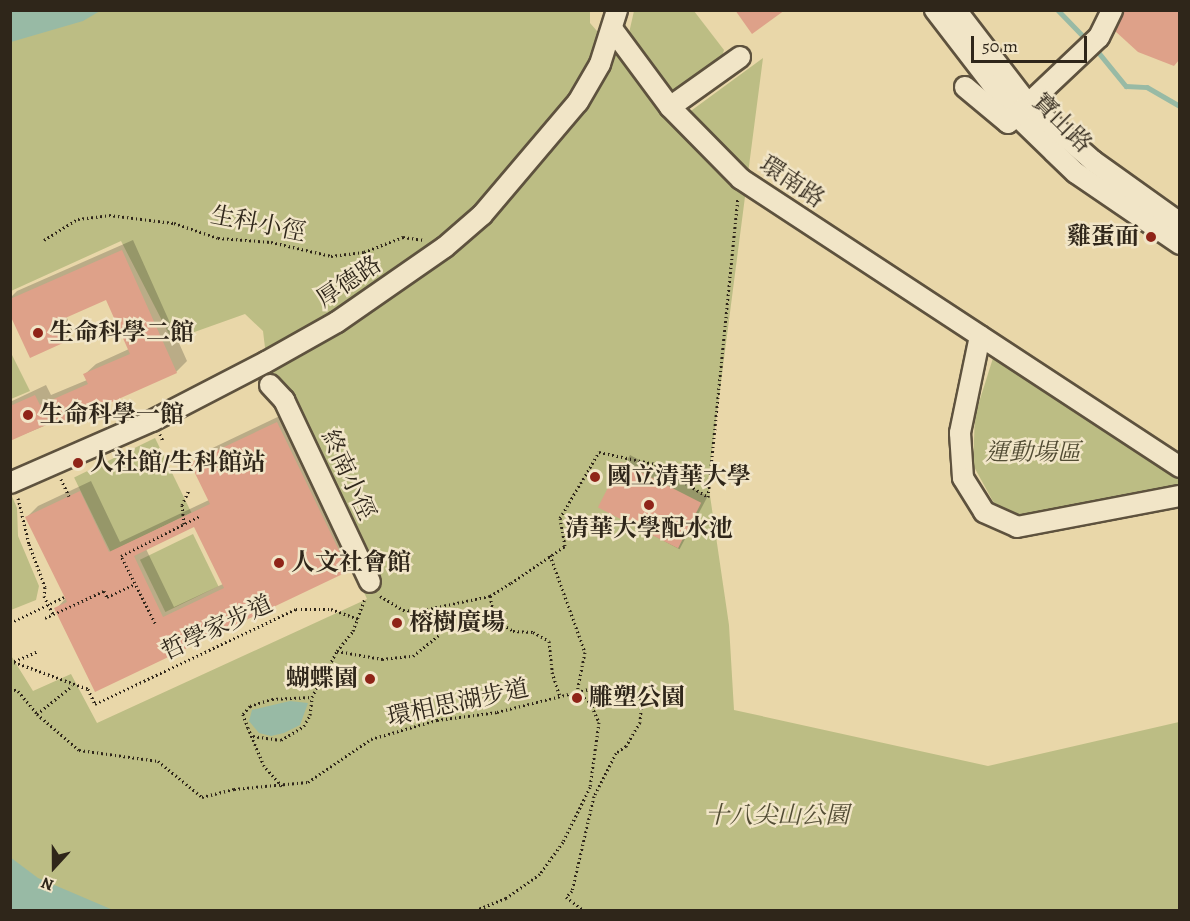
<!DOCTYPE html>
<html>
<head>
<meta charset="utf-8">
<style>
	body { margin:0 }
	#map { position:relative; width:1190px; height:921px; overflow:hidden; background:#e9d7a9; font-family:Alegreya,"Noto Serif TC",serif }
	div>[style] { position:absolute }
	.green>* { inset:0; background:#bcbd84; transform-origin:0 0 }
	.water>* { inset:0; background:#98baa5 }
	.shadow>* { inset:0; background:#0003; transform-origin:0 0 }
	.stream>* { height:4.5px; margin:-2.25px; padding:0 2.25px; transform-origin:2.25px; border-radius:2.25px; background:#98baa5 }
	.building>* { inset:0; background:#dea189; transform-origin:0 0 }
	.path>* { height:3px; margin-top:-1.5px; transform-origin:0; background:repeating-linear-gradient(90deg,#2f261a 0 1.5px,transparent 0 4.5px) }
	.roads { filter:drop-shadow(2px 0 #5e523e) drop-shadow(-2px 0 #5e523e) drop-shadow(0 2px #5e523e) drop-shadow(0 -2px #5e523e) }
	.minor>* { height:20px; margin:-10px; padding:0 10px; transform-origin:10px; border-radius:10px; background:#f1e5c7 }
	.dots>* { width:16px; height:16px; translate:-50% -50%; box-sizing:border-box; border:3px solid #f1e5c7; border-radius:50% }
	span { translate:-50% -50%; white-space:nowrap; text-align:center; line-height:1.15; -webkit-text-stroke:5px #f1e5c7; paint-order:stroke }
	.street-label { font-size:24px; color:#2f261a }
	.poi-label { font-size:24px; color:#2f261a; font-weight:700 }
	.right { translate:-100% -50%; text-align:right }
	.left { translate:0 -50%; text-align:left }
	.park-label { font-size:24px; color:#524c34; font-style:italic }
	.frame { position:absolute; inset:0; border:12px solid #2f261a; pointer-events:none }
	.north { position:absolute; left:24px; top:837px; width:60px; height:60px; -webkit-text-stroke:4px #f1e5c7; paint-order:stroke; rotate:201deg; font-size:16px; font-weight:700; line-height:24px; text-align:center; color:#2f261a }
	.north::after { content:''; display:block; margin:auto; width:21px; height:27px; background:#2f261a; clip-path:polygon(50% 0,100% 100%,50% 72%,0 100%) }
	.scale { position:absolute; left:971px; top:36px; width:116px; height:27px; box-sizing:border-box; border:3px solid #2f261a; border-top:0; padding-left:8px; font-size:18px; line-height:21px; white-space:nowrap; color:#2f261a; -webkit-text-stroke:4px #f1e5c7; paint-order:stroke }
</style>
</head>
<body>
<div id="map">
	<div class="green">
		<i style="clip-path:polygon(11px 11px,590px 11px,590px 23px,643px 84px,688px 113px,763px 58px,708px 482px,729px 625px,734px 710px,988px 766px,1179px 722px,1179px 910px,11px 910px,10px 654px,33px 691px,71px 674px,97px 723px,367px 599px,269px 381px,263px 331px,245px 314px,172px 340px,121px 241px,11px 291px)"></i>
		<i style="clip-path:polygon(634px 11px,694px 11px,724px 50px,721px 60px,678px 93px,669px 91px,629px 33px)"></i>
		<i style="clip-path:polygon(10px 351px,30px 391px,11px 399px,10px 399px)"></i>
		<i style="clip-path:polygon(993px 358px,1179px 477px,1179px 487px,1021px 515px,995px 505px,973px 465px,975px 415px)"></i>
		<i style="left:155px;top:438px;width:83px;height:90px;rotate:64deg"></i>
		<i style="clip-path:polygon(11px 494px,17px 508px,18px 536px,39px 586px,36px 600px,11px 610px)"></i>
		<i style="left:193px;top:534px;width:58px;height:59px;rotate:64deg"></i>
	</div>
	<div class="water">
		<i style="clip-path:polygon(11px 10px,100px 10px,100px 11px,83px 21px,11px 42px)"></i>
		<i style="clip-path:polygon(290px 701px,308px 703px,300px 725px,284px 733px,271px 736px,259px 733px,249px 721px,252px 710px)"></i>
		<i style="clip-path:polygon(10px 857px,38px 878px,113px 910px,11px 910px)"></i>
	</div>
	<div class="shadow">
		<i style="clip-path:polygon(1123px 10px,1180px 10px,1180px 58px,1174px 64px)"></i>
		<i style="clip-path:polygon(133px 240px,187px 361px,176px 372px,10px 440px,10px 402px,46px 385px,51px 395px,87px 380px,85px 374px,96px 364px,129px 349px,107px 298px,66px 316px,73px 331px,62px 342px,10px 311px,10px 298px,17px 291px)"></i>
		<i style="clip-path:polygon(evenodd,288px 412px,359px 559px,348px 570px,95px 690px,56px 609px,66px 598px,27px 517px,38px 506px,91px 481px,120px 542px,209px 500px,192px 463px,202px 453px,288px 412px,195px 525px,223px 584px,174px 607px,146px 549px,195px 525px)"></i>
		<i style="left:630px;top:455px;width:88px;height:60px;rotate:28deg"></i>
	</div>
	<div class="stream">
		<i style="left:1058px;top:10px;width:42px;rotate:46deg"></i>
		<i style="left:1095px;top:48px;width:49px;rotate:50.8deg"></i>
		<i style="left:1126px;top:86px;width:21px;rotate:3deg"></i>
		<i style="left:1147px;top:87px;width:38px;rotate:30deg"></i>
	</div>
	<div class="building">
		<i style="clip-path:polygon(735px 10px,785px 10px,752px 34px)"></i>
		<i style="clip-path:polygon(1124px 10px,1179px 10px,1179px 60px,1174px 66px,1138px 52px,1115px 31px)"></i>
		<i style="clip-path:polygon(122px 250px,177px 373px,60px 425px,57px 420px,10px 441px,10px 406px,35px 395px,40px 405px,88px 384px,83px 374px,130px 354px,106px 300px,54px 323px,63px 343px,30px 358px,10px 315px,10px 299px)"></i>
		<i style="clip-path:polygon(evenodd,277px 422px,349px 571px,95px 692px,54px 608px,67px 602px,25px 517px,80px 491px,109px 552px,210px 504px,190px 463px,277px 422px,194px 527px,224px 588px,163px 617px,134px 556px,194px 527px)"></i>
		<i style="left:621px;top:462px;width:90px;height:51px;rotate:27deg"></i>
	</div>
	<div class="path">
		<i style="left:44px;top:240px;width:40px;rotate:-32deg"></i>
		<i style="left:78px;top:219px;width:31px;rotate:-7deg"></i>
		<i style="left:109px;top:215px;width:65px;rotate:7deg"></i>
		<i style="left:174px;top:223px;width:46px;rotate:18.8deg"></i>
		<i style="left:218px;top:238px;width:53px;rotate:4.3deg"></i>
		<i style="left:271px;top:242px;width:62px;rotate:13.1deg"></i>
		<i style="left:331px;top:256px;width:33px;rotate:-7deg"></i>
		<i style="left:364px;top:252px;width:42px;rotate:-21deg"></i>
		<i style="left:403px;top:237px;width:21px;rotate:8deg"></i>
		<i style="left:160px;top:434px;width:8px;rotate:67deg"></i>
		<i style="left:61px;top:479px;width:19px;rotate:65deg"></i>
		<i style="left:18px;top:498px;width:47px;rotate:76.6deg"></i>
		<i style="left:29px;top:544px;width:46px;rotate:69.6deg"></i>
		<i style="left:45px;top:587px;width:9px;rotate:96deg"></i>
		<i style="left:44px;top:596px;width:20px;rotate:63deg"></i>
		<i style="left:184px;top:524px;width:19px;rotate:-96deg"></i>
		<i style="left:182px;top:505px;width:17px;rotate:-65deg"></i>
		<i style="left:550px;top:555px;width:103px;rotate:70.2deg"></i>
		<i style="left:585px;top:652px;width:41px;rotate:101.3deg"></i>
		<i style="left:577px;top:692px;width:30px;rotate:-14deg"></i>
		<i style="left:606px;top:685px;width:39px;rotate:21deg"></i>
		<i style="left:642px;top:699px;width:23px;rotate:95deg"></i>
		<i style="left:640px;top:722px;width:28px;rotate:120deg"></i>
		<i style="left:626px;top:746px;width:12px;rotate:145deg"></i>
		<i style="left:616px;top:753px;width:48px;rotate:117.1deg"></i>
		<i style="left:594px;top:796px;width:98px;rotate:103deg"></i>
		<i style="left:572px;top:891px;width:8px;rotate:135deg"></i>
		<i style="left:566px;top:897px;width:21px;rotate:37deg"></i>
		<i style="left:380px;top:596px;width:27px;rotate:31deg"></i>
		<i style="left:403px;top:610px;width:15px;rotate:4deg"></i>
		<i style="left:418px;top:611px;width:74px;rotate:-11.8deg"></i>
		<i style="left:490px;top:596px;width:25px;rotate:-32deg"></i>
		<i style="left:511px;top:583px;width:65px;rotate:-34.4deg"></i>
		<i style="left:565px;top:546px;width:28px;rotate:-100deg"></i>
		<i style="left:560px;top:518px;width:77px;rotate:-59.4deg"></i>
		<i style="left:599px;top:452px;width:57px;rotate:12.1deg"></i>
		<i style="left:655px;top:464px;width:62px;rotate:31.9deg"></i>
		<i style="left:708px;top:497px;width:300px;rotate:-84.3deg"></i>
		<i style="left:490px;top:596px;width:25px;rotate:78deg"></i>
		<i style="left:495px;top:620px;width:21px;rotate:31deg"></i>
		<i style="left:513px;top:631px;width:20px;rotate:3deg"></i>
		<i style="left:533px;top:632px;width:18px;rotate:29deg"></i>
		<i style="left:549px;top:641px;width:31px;rotate:84deg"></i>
		<i style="left:552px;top:672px;width:26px;rotate:72deg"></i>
		<i style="left:45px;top:618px;width:65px;rotate:-24.6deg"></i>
		<i style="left:104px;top:591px;width:7px;rotate:63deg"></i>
		<i style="left:107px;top:597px;width:31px;rotate:-25deg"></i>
		<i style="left:10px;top:623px;width:60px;rotate:-25.7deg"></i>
		<i style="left:155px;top:623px;width:75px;rotate:-116.9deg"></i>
		<i style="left:121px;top:556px;width:89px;rotate:-26.9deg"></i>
		<i style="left:337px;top:651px;width:26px;rotate:-51deg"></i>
		<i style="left:353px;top:631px;width:35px;rotate:-70deg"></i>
		<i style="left:14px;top:662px;width:79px;rotate:20deg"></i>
		<i style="left:88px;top:689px;width:17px;rotate:65deg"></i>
		<i style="left:95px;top:704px;width:222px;rotate:-25.3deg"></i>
		<i style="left:296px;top:609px;width:35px"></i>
		<i style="left:331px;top:609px;width:29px;rotate:20deg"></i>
		<i style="left:10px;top:663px;width:30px;rotate:-23deg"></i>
		<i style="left:10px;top:688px;width:9px;rotate:21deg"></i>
		<i style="left:18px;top:691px;width:30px;rotate:50deg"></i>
		<i style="left:37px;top:714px;width:55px;rotate:40.6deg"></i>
		<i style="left:79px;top:750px;width:80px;rotate:7.9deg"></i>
		<i style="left:158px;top:761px;width:57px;rotate:39.3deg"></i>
		<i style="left:202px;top:797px;width:33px;rotate:-14deg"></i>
		<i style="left:234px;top:789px;width:74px;rotate:-5.4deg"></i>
		<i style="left:308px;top:782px;width:76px;rotate:-34.3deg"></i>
		<i style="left:371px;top:739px;width:69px;rotate:-16.1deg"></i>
		<i style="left:437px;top:720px;width:61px;rotate:-7.6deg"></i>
		<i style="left:497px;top:712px;width:82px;rotate:-14deg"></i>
		<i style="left:577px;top:692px;width:16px;rotate:38deg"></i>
		<i style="left:590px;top:702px;width:22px;rotate:66deg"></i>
		<i style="left:599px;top:722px;width:66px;rotate:97.9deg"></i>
		<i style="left:590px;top:787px;width:61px;rotate:116.1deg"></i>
		<i style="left:563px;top:842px;width:39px;rotate:126deg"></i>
		<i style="left:540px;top:874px;width:42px;rotate:144.8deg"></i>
		<i style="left:506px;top:898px;width:32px;rotate:158deg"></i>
		<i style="left:37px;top:714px;width:45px;rotate:-38.7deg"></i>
		<i style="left:253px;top:736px;width:28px;rotate:8deg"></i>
		<i style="left:281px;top:740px;width:27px;rotate:-31deg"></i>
		<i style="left:304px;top:726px;width:13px;rotate:-61deg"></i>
		<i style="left:310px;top:715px;width:17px;rotate:-83deg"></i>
		<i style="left:282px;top:786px;width:27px;rotate:-132deg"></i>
		<i style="left:264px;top:766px;width:41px;rotate:-112.8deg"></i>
		<i style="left:248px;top:728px;width:15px;rotate:-110deg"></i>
		<i style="left:243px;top:714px;width:11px;rotate:-49deg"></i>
		<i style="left:250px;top:706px;width:23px;rotate:-18deg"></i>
		<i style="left:272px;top:699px;width:40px;rotate:-2.9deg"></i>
		<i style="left:312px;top:697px;width:52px;rotate:-61.5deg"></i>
		<i style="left:337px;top:651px;width:46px;rotate:10.1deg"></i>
		<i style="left:382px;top:659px;width:31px;rotate:-6deg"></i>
		<i style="left:413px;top:656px;width:36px;rotate:-39deg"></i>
		<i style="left:441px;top:633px;width:25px;rotate:-102deg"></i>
	</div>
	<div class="roads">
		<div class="minor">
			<i style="left:935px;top:10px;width:131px;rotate:52.4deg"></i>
			<i style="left:1015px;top:114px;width:54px;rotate:44.3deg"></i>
			<i style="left:1054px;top:152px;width:30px;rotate:44deg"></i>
			<i style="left:1076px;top:173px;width:126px;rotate:34.3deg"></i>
			<i style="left:956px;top:10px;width:117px;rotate:52.6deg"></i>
			<i style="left:1027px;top:103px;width:88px;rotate:41.3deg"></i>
			<i style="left:1093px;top:161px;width:107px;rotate:35.5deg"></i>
			<i style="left:613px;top:30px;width:96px;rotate:53.5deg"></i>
			<i style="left:670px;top:107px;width:101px;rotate:45.4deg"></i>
			<i style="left:741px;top:179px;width:525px;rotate:33.27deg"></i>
			<i style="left:965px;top:87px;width:56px;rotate:39.9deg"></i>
			<i style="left:1008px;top:123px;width:125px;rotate:-43.4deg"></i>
			<i style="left:1099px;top:37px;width:30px;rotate:-64deg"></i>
			<i style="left:670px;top:107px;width:86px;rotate:-35.5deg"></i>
			<i style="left:980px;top:336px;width:99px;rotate:101.7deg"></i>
			<i style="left:960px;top:433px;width:45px;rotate:86.2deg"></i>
			<i style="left:963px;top:478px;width:40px;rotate:58deg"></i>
			<i style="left:984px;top:512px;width:36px;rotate:24deg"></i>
			<i style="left:1017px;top:527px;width:166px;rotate:-10.8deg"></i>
			<i style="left:270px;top:385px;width:21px;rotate:47deg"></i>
			<i style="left:284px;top:400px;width:201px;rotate:64.7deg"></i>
			<i style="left:10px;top:483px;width:155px;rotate:-23.6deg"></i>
			<i style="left:152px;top:421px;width:128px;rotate:-27.4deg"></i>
			<i style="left:266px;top:362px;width:81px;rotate:-29.4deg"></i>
			<i style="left:337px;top:322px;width:131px;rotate:-34.8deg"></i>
			<i style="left:445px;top:247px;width:49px;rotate:-40.9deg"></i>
			<i style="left:482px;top:215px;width:148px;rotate:-49.7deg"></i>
			<i style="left:578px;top:102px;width:44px;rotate:-59.9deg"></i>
			<i style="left:600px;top:64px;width:57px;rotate:-72.5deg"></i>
		</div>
	</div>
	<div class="dots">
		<i style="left:1151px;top:237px;background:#8f2418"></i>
		<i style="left:38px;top:333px;background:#8f2418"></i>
		<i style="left:28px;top:415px;background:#8f2418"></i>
		<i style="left:78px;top:463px;background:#8f2418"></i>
		<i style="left:595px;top:477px;background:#8f2418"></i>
		<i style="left:649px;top:505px;background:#8f2418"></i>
		<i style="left:279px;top:563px;background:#8f2418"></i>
		<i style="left:397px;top:623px;background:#8f2418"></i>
		<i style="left:370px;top:679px;background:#8f2418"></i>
		<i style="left:577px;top:698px;background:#8f2418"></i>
	</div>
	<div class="street-label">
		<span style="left:1062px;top:123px;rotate:45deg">寶山路</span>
		<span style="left:792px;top:182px;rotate:34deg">環南路</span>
		<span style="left:258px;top:224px;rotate:11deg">生科小徑</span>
		<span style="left:349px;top:282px;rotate:-34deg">厚德路</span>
		<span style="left:348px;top:475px;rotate:65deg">終南小徑</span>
		<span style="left:217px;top:628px;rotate:-25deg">哲學家步道</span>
		<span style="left:458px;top:703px;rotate:-12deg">環相思湖步道</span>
	</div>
	<div class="poi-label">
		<span class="right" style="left:1139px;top:237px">雞蛋面</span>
		<span class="left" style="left:50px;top:333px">生命科學二館</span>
		<span class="left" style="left:40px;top:415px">生命科學一館</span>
		<span class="left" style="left:90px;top:463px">人社館/生科館站</span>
		<span class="left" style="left:607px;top:477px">國立清華大學</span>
		<span style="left:649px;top:529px">清華大學配水池</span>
		<span class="left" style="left:291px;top:563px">人文社會館</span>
		<span class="left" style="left:409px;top:623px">榕樹廣場</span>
		<span class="right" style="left:358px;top:679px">蝴蝶園</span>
		<span class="left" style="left:589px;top:698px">雕塑公園</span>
	</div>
	<div class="park-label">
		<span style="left:1033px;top:453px">運動場區</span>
		<span style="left:777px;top:816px">十八尖山公園</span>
	</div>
	<div class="frame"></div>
	<div class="north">N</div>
	<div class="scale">50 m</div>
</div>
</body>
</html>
